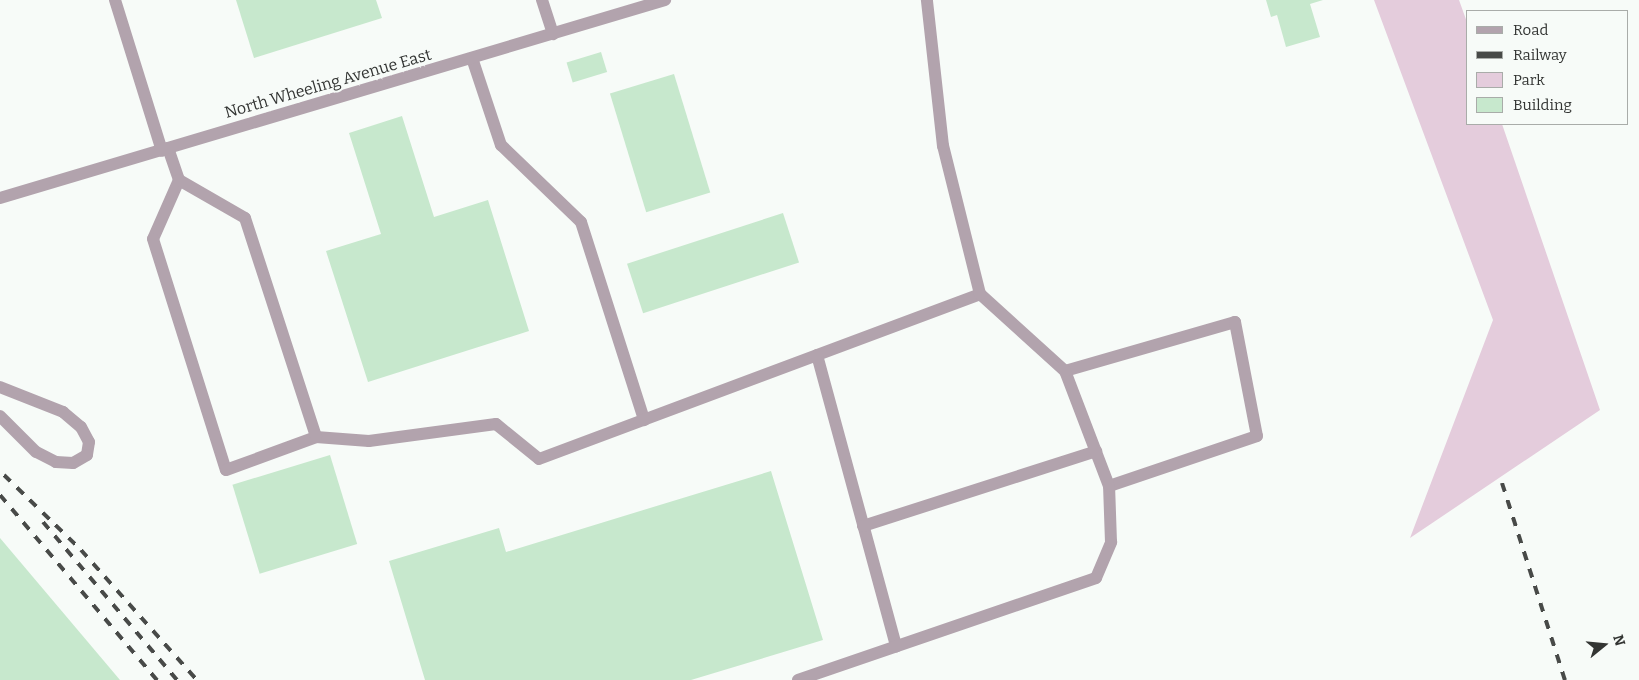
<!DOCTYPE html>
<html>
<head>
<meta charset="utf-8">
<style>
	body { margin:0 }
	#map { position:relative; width:1639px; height:680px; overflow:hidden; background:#f7fbf8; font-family:Bitter,serif }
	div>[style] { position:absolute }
	.green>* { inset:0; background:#e4ccdc }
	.building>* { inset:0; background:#c7e8cd; transform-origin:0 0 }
	.minor>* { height:12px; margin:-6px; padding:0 6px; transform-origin:6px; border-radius:6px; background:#b2a3ad }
	.rail>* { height:4px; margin-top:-2px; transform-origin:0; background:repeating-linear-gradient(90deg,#484a48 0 9px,transparent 0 18px) }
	span { translate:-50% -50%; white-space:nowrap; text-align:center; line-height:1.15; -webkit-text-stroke:4px #f7fbf8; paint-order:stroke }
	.street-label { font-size:16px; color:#333533 }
	.legend { position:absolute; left:1466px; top:10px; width:162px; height:115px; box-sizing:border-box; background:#f7fbf8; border:1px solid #a9aca9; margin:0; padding:6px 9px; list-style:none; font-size:15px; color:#333533 }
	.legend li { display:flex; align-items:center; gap:10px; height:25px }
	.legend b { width:25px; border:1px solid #a9aca9 }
	.north { position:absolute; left:1579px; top:620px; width:50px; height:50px; -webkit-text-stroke:4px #f7fbf8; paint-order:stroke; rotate:73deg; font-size:14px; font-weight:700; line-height:20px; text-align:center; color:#333533 }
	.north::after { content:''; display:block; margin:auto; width:18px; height:22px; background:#333533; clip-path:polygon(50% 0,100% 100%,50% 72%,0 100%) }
</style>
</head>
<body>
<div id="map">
	<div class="green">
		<i style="clip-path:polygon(1374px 0,1459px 0,1468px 25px,1468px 124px,1502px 124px,1600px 410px,1410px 538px,1493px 320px)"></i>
	</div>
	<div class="building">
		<i style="clip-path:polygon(236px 0,376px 0,382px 18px,254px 58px)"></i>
		<i style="clip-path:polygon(1266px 0,1323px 0,1310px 4px,1320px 37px,1286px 47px,1277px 15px,1271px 17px)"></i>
		<i style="left:601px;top:52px;width:21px;height:36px;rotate:73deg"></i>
		<i style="left:674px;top:74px;width:124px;height:67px;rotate:73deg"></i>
		<i style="clip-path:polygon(402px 116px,434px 217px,488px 200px,529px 331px,368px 382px,326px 251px,381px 234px,349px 133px)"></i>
		<i style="left:783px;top:213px;width:52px;height:164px;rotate:72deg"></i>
		<i style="left:330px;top:455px;width:93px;height:102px;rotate:73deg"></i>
		<i style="clip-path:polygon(771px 471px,823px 640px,691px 680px,425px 680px,389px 561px,499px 528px,506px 552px)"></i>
		<i style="clip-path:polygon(0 538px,120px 680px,0 680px)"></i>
	</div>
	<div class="minor">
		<i style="left:115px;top:0;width:158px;rotate:72.7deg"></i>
		<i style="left:542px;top:0;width:36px;rotate:72deg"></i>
		<i style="left:472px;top:58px;width:92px;rotate:71.6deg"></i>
		<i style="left:501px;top:145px;width:111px;rotate:43.9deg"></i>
		<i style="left:581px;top:222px;width:208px;rotate:72.3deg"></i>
		<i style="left:168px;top:148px;width:34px;rotate:71deg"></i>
		<i style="left:179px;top:180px;width:64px;rotate:113.8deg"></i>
		<i style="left:153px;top:239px;width:242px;rotate:72.5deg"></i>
		<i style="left:226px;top:470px;width:96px;rotate:-20.1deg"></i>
		<i style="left:316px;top:437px;width:53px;rotate:4.3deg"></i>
		<i style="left:369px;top:441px;width:128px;rotate:-7.6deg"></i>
		<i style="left:496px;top:424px;width:55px;rotate:39.1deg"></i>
		<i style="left:539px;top:459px;width:471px;rotate:-20.5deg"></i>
		<i style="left:179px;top:180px;width:76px;rotate:29.9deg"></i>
		<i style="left:245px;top:218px;width:230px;rotate:72deg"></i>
		<i style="left:0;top:198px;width:694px;rotate:-16.58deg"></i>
		<i style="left:817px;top:355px;width:302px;rotate:74.8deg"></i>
		<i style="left:1065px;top:371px;width:177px;rotate:-16.1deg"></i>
		<i style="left:1235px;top:322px;width:116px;rotate:79.1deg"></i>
		<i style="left:1257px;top:436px;width:156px;rotate:161.3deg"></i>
		<i style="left:0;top:387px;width:68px;rotate:21.6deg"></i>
		<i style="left:63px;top:412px;width:23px;rotate:40deg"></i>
		<i style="left:81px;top:427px;width:17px;rotate:62deg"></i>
		<i style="left:89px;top:442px;width:13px;rotate:99deg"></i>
		<i style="left:87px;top:455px;width:16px;rotate:150deg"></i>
		<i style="left:73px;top:463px;width:17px;rotate:-177deg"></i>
		<i style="left:56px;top:462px;width:22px;rotate:-153deg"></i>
		<i style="left:36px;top:452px;width:51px;rotate:-135deg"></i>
		<i style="left:863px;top:526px;width:245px;rotate:-17.8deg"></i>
		<i style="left:798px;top:680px;width:315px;rotate:-18.9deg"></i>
		<i style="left:1096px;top:578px;width:39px;rotate:-67deg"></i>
		<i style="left:1111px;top:542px;width:56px;rotate:-92deg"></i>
		<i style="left:1109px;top:486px;width:123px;rotate:-110.9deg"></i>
		<i style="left:1065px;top:371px;width:115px;rotate:-137.8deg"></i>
		<i style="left:980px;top:294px;width:153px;rotate:-104deg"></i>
		<i style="left:943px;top:146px;width:147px;rotate:-96.3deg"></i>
	</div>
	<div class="rail">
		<i style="left:4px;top:475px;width:107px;rotate:44.2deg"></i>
		<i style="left:81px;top:550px;width:174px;rotate:48.3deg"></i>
		<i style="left:1502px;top:483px;width:207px;rotate:72.3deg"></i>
		<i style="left:0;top:495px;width:243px;rotate:49.7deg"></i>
		<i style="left:43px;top:522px;width:207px;rotate:49.7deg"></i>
	</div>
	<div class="street-label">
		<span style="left:328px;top:84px;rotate:-16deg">North Wheeling Avenue East</span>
	</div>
	<ul class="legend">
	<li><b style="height:6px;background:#b2a3ad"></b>Road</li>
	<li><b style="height:6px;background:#484a48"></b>Railway</li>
	<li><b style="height:14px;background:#e4ccdc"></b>Park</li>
	<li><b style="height:14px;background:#c7e8cd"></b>Building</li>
	</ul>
	<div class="north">N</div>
</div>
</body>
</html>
